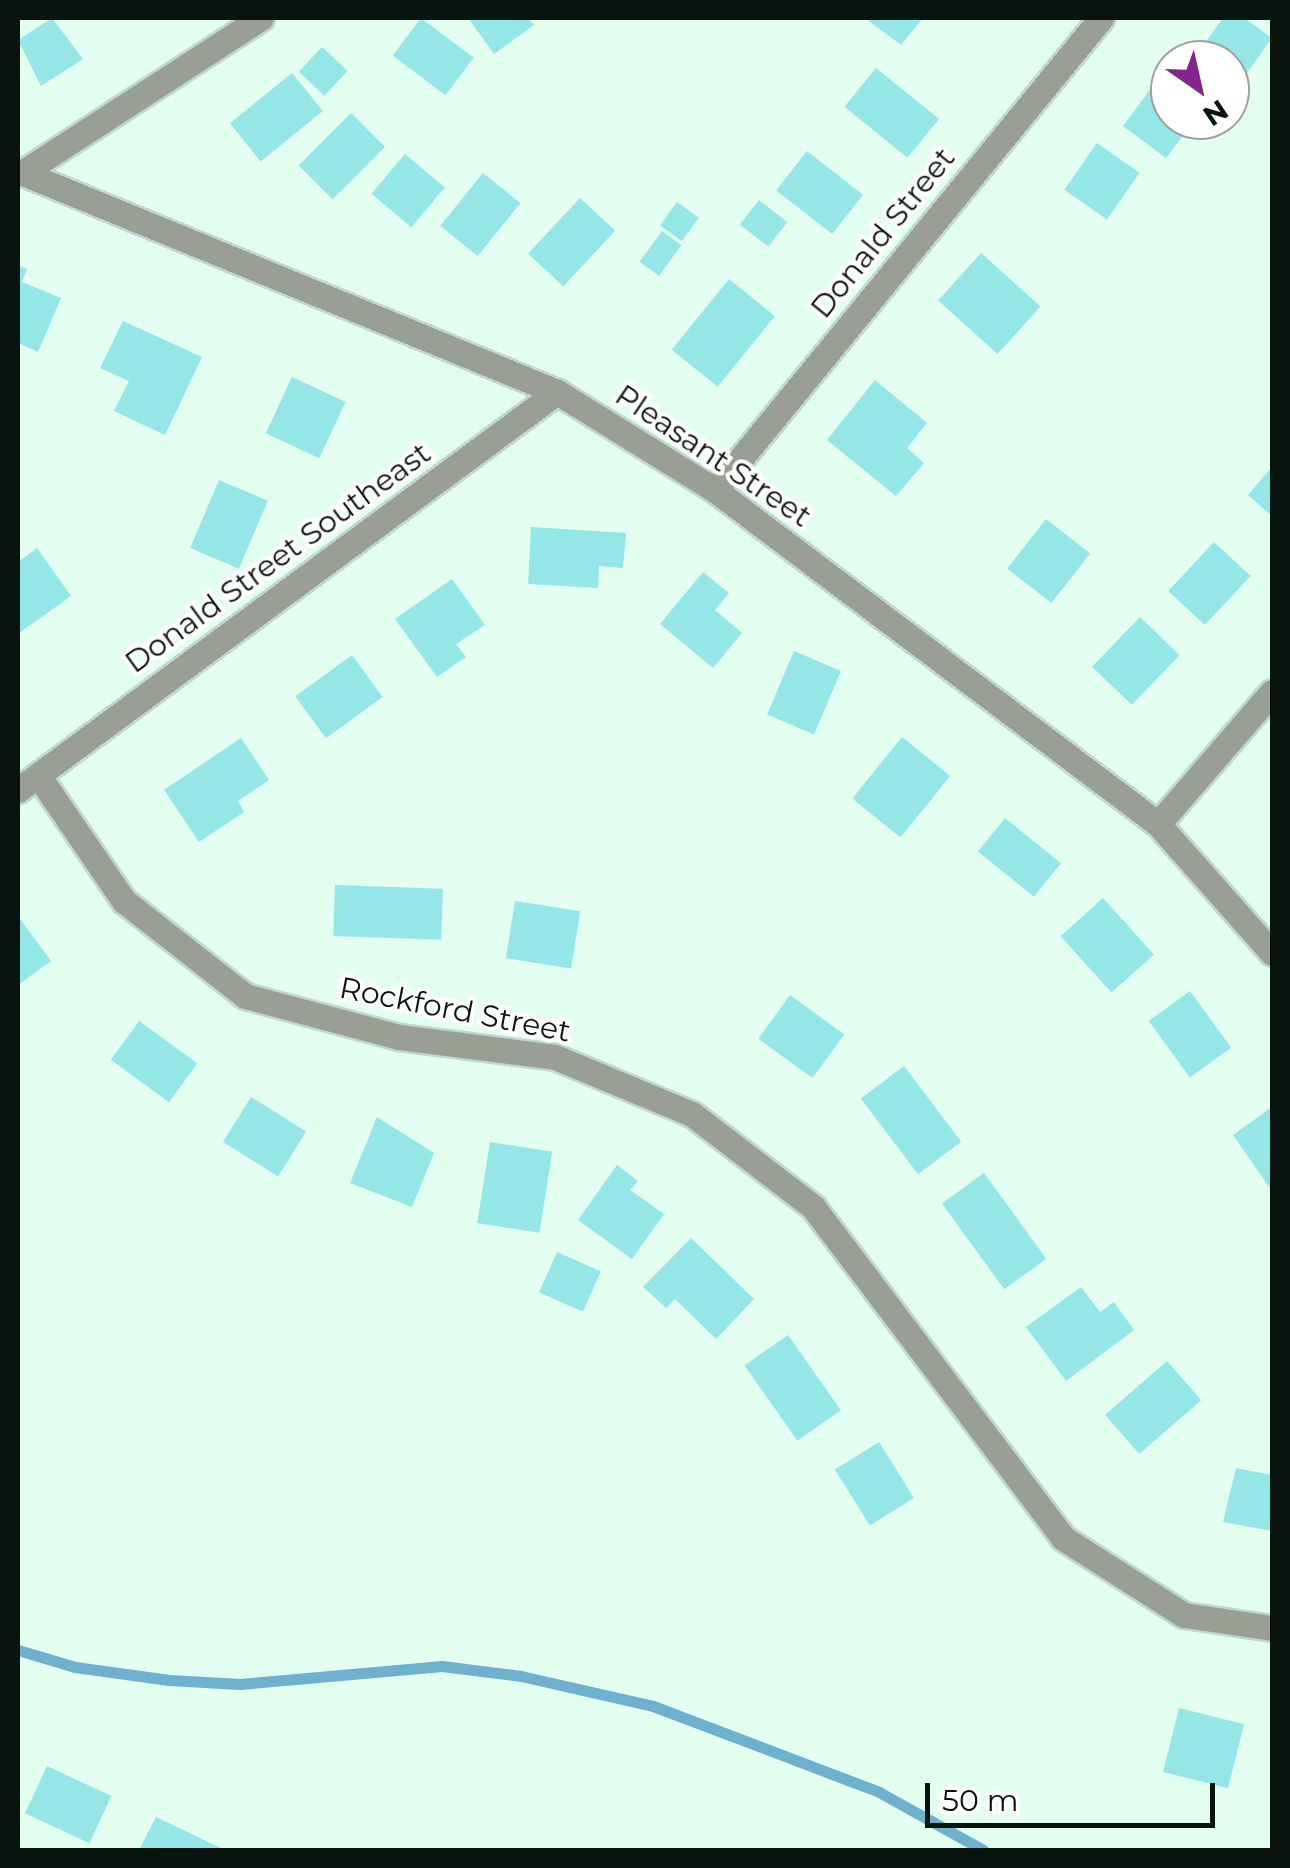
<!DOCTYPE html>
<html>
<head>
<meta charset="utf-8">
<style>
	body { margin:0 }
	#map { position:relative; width:1290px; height:1868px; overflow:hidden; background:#e2fff0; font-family:Montserrat,sans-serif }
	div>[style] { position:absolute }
	.stream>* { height:11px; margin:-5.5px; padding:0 5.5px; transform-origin:5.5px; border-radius:5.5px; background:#6eb1cf }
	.building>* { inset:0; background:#94e7e6; transform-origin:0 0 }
	.roads { filter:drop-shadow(2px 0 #bfd9cc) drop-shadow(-2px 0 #bfd9cc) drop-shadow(0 2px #bfd9cc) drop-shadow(0 -2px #bfd9cc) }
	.minor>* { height:25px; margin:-12.5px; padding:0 12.5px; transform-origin:12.5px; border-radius:12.5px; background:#999f94 }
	span { translate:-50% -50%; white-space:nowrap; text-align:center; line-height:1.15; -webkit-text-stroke:8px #fff; paint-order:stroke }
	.street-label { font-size:30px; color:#0a140f }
	.frame { position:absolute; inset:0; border:20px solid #0a140f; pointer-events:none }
	.north { position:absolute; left:1150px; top:40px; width:100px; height:100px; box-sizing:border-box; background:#fff; border:2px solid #9da19f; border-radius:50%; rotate:146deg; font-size:28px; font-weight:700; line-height:40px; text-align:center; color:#0a140f }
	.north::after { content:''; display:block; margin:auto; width:35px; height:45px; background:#86248d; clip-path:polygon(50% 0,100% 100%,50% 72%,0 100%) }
	.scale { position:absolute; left:925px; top:1783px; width:290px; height:45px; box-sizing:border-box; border:5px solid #0a140f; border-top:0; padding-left:12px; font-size:30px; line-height:35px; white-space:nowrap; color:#0a140f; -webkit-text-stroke:8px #fff; paint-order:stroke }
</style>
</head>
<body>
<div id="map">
	<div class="stream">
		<i style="left:18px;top:1650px;width:59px;rotate:16.6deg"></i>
		<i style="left:75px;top:1667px;width:95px;rotate:7.9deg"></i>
		<i style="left:169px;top:1680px;width:71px;rotate:3.2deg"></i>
		<i style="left:240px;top:1684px;width:203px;rotate:-5.1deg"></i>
		<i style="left:442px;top:1666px;width:80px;rotate:7.2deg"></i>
		<i style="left:521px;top:1676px;width:135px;rotate:12.8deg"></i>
		<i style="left:653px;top:1706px;width:242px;rotate:20.8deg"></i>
		<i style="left:879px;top:1792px;width:119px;rotate:29.1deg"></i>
	</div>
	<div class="building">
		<i style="clip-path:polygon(52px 18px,83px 59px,41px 86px,18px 40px)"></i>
		<i style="left:421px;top:18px;width:66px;height:47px;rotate:37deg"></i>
		<i style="clip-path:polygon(468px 18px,528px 18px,534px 25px,494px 54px)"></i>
		<i style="clip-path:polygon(865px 18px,923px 18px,901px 45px)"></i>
		<i style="clip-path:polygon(1223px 18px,1244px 18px,1272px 38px,1241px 81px,1230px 73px,1230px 60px,1199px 51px)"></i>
		<i style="left:322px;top:47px;width:35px;height:34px;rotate:43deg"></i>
		<i style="left:876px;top:68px;width:81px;height:50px;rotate:39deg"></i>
		<i style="left:292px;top:73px;width:49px;height:80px;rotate:51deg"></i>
		<i style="clip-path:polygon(1158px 79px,1170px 88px,1170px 120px,1195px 120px,1166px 158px,1123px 126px)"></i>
		<i style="left:351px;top:113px;width:48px;height:74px;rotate:45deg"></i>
		<i style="left:1097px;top:143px;width:52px;height:57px;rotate:35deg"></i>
		<i style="left:807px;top:151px;width:71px;height:50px;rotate:38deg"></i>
		<i style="left:405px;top:154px;width:52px;height:52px;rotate:40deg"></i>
		<i style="left:483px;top:173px;width:48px;height:68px;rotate:39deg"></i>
		<i style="left:580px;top:198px;width:48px;height:76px;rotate:43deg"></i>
		<i style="left:759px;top:200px;width:36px;height:31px;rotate:38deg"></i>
		<i style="left:677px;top:202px;width:27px;height:29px;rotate:36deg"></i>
		<i style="left:662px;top:231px;width:24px;height:38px;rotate:36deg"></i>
		<i style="left:981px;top:253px;width:80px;height:64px;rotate:42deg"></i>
		<i style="clip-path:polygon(18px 265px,27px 269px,22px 282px,61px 298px,38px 352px,18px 343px)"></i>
		<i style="left:729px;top:279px;width:59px;height:91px;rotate:39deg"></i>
		<i style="clip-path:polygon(123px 321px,202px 357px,165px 435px,114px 411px,129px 381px,100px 368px)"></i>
		<i style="left:292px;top:377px;width:59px;height:62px;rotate:25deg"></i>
		<i style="clip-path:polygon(875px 380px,927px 423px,907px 448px,924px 463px,896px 496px,827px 440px)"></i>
		<i style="clip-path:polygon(1272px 467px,1272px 516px,1248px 495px)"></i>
		<i style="left:219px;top:480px;width:53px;height:74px;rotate:23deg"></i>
		<i style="left:1046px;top:519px;width:56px;height:63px;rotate:38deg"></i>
		<i style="clip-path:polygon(531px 527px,626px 533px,623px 568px,599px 566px,598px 588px,528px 584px)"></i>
		<i style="left:1214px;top:542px;width:50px;height:67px;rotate:43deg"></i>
		<i style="clip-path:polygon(37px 548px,71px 596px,18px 634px,18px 562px)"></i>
		<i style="clip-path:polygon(703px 572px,729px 593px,715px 610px,742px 633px,713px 668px,660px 624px)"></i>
		<i style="clip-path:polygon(452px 579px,485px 625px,456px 644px,466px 657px,437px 677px,395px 619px)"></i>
		<i style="left:1140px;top:617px;width:55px;height:69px;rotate:44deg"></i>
		<i style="left:794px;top:651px;width:51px;height:69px;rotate:23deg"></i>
		<i style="left:352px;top:655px;width:52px;height:70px;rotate:54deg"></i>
		<i style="left:902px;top:737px;width:62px;height:79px;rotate:39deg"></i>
		<i style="clip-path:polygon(241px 738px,269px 780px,238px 801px,244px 812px,199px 842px,164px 790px)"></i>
		<i style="left:1005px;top:818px;width:72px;height:43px;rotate:39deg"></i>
		<i style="left:335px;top:885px;width:108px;height:51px;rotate:2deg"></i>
		<i style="left:1103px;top:898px;width:76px;height:57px;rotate:48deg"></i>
		<i style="left:515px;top:901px;width:66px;height:58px;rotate:9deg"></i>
		<i style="clip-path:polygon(18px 916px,51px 961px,18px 985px)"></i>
		<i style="left:1190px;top:991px;width:70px;height:51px;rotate:54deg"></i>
		<i style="left:790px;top:995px;width:67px;height:54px;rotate:36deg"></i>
		<i style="left:139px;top:1021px;width:72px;height:48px;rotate:36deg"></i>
		<i style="left:904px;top:1066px;width:95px;height:54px;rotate:53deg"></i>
		<i style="left:251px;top:1097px;width:65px;height:53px;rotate:32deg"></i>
		<i style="clip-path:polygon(1272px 1107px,1272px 1191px,1233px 1135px)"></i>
		<i style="clip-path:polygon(377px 1117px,434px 1153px,412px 1207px,350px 1183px)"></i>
		<i style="left:490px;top:1142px;width:63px;height:82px;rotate:9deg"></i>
		<i style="clip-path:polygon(617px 1165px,638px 1181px,630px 1190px,664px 1214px,632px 1259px,578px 1220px)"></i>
		<i style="left:984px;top:1173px;width:106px;height:52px;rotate:54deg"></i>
		<i style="clip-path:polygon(691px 1238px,754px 1299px,716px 1339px,675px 1299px,666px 1308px,643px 1287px)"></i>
		<i style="left:557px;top:1252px;width:48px;height:44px;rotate:24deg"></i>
		<i style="clip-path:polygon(1081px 1287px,1100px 1312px,1114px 1302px,1134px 1330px,1066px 1381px,1026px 1327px)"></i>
		<i style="left:788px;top:1335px;width:92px;height:53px;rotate:55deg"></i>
		<i style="left:1167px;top:1361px;width:52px;height:82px;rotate:49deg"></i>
		<i style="left:879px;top:1442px;width:66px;height:52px;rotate:58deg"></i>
		<i style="clip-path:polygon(1236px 1468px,1272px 1475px,1272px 1531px,1223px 1522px)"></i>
		<i style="left:1179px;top:1708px;width:67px;height:66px;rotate:14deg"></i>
		<i style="left:47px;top:1766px;width:71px;height:52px;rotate:25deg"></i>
		<i style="clip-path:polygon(156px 1817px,225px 1850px,139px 1850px)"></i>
	</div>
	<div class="roads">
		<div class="minor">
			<i style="left:18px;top:171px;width:583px;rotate:22.29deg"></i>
			<i style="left:557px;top:392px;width:186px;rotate:31.8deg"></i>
			<i style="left:715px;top:490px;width:555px;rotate:37.01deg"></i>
			<i style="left:1158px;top:824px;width:172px;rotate:48.5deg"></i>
			<i style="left:22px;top:173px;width:285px;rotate:-33deg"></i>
			<i style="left:715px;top:490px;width:610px;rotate:-50.72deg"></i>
			<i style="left:38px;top:775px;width:153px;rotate:55.7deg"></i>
			<i style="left:124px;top:901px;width:154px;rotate:38.1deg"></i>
			<i style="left:245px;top:996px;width:159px;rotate:14.9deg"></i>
			<i style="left:399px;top:1037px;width:157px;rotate:7.3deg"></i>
			<i style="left:555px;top:1057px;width:148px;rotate:22.6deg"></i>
			<i style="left:692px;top:1114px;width:153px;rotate:37.5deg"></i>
			<i style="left:813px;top:1207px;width:415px;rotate:52.9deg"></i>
			<i style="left:1063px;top:1538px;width:143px;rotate:32.5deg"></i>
			<i style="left:1184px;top:1615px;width:89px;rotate:8.4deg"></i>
			<i style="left:18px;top:790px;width:670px;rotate:-36.44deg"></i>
			<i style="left:1158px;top:824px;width:174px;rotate:-49.2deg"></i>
		</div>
	</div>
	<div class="street-label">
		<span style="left:883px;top:233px;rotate:-51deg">Donald Street</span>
		<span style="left:713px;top:456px;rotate:34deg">Pleasant Street</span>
		<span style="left:278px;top:558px;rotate:-36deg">Donald Street Southeast</span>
		<span style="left:455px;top:1010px;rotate:11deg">Rockford Street</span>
	</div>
	<div class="frame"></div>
	<div class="north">N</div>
	<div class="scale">50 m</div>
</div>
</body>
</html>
